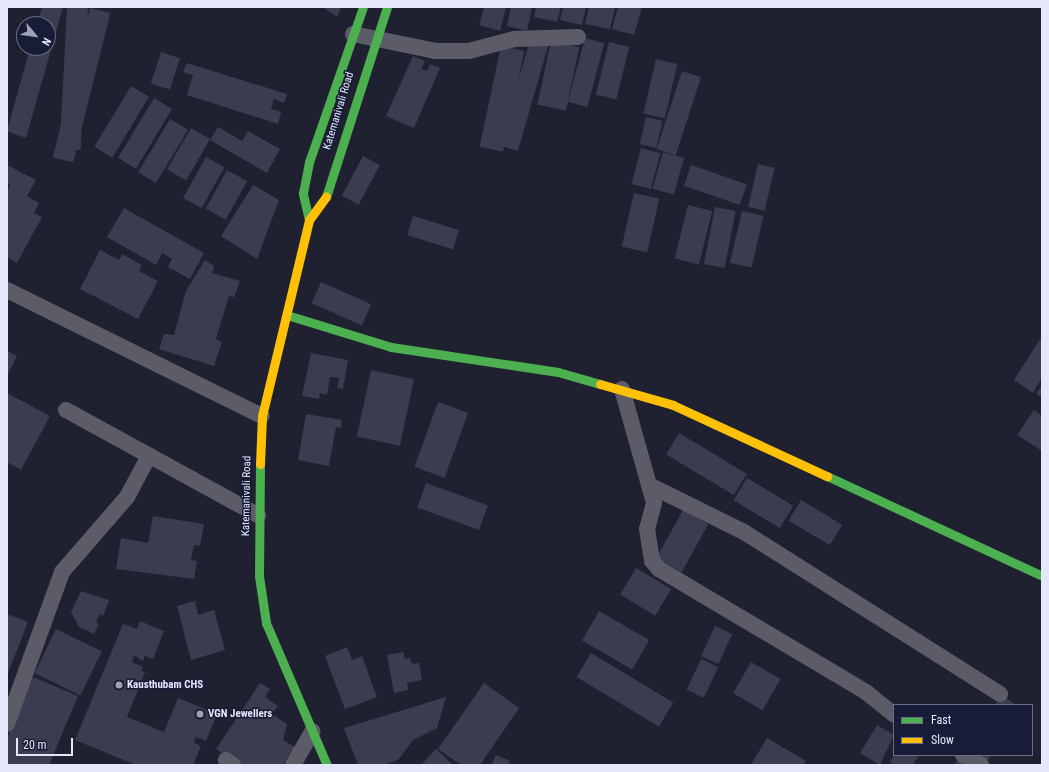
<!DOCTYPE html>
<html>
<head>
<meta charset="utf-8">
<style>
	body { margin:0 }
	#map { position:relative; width:1049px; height:772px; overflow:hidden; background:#1f2130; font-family:"Roboto Condensed",sans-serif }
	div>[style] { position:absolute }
	.building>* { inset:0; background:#3b3c4f; transform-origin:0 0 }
	.street>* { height:16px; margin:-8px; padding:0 8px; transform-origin:8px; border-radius:8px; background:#5b5c68 }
	.fast>* { height:9px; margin:-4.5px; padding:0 4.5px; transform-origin:4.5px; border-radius:4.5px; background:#4caf50 }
	.slow>* { height:9px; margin:-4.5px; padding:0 4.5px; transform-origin:4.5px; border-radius:4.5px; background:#ffc107 }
	.dots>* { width:11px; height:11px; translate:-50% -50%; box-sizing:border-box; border:2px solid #191c36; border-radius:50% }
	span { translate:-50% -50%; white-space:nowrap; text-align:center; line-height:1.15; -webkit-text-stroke:3px #191c36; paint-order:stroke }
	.street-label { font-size:11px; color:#e4e7f9 }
	.poi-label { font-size:11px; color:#e4e7f9; font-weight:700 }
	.left { translate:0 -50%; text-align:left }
	.frame { position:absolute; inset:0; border:8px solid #e4e7f9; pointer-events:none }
	.legend { position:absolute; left:893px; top:704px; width:140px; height:52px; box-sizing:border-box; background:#191c36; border:1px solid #6a6d84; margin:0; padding:5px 7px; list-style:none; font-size:12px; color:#e4e7f9 }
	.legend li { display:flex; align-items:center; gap:8px; height:20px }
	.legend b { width:20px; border:1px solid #6a6d84 }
	.north { position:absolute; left:16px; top:16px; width:40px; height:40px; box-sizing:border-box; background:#191c36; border:1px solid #6a6d84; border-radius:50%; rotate:119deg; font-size:11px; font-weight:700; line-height:16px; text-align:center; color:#e4e7f9 }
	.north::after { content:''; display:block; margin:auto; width:14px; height:18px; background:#9fa2b3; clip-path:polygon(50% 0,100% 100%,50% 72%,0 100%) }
	.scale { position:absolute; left:16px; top:738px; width:57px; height:18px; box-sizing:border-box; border:2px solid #e4e7f9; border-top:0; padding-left:5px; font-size:12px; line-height:14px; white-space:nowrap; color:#e4e7f9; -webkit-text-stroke:3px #191c36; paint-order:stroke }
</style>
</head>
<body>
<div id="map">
	<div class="building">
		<i style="clip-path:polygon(42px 7px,63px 7px,26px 138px,7px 131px,30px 48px,48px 48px,48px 24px,37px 24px)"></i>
		<i style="left:67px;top:7px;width:21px;height:142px;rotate:3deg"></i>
		<i style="clip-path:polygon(323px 7px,341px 7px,337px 17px)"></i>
		<i style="clip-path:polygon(484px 7px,506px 7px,500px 31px,479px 25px)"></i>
		<i style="clip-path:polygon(511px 7px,532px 7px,527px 31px,507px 26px)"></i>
		<i style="clip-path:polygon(536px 7px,561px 7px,557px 22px,534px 17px)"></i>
		<i style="clip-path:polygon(563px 7px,586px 7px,582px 25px,560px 20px)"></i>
		<i style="clip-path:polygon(589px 7px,615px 7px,610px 29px,585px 24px)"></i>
		<i style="clip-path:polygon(618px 7px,642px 7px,634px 35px,612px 29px)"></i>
		<i style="left:90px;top:8px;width:21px;height:154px;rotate:14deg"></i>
		<i style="left:585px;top:38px;width:20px;height:66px;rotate:15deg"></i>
		<i style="left:530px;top:40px;width:19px;height:110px;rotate:16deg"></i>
		<i style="left:551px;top:41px;width:29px;height:65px;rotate:12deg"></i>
		<i style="left:609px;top:42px;width:21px;height:54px;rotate:14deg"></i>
		<i style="left:501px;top:46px;width:24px;height:103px;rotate:12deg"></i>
		<i style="left:161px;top:52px;width:20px;height:33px;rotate:18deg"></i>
		<i style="clip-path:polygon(413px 56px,425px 61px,421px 69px,427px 71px,430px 64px,440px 68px,414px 128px,386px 116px)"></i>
		<i style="left:656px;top:59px;width:22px;height:56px;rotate:13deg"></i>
		<i style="clip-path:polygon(187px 63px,287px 94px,284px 103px,274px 99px,271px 109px,281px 112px,278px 124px,187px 95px,193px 75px,183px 72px)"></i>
		<i style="left:682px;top:71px;width:20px;height:82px;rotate:18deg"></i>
		<i style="left:131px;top:86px;width:21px;height:71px;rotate:31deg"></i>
		<i style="left:154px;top:98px;width:21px;height:70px;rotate:31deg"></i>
		<i style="left:646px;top:117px;width:17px;height:28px;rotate:13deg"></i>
		<i style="left:170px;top:119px;width:21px;height:62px;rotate:31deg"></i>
		<i style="clip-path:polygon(218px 127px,242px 141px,248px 131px,280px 149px,267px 173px,210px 140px)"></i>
		<i style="left:191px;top:128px;width:22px;height:48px;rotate:30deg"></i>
		<i style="left:641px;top:148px;width:20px;height:37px;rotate:15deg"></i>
		<i style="left:663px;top:152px;width:22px;height:38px;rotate:16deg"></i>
		<i style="left:363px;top:156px;width:19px;height:45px;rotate:28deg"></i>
		<i style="left:206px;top:157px;width:21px;height:47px;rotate:29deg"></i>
		<i style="left:758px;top:164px;width:17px;height:44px;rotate:13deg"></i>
		<i style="clip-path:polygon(7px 165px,36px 180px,27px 196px,39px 203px,34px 213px,42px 217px,17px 263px,7px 257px,7px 191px,10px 185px,7px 183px)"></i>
		<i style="left:691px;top:165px;width:59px;height:22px;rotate:19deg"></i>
		<i style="left:227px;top:170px;width:23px;height:44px;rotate:29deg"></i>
		<i style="clip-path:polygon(253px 185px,279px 200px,257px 259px,221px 236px)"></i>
		<i style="left:634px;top:193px;width:26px;height:55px;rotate:13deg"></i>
		<i style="left:688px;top:205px;width:25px;height:55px;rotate:14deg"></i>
		<i style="left:715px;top:207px;width:21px;height:58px;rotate:11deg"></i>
		<i style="clip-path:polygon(124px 208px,204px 253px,190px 279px,168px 267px,172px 259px,162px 253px,156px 265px,107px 237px)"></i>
		<i style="left:742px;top:211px;width:22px;height:53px;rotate:13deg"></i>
		<i style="left:413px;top:216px;width:48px;height:20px;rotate:17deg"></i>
		<i style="clip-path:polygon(100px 250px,119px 260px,122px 254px,142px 265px,139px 271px,158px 281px,138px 319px,80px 289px)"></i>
		<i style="clip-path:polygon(205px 260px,214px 266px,212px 273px,240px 281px,234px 297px,229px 296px,216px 339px,222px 342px,214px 366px,159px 349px,164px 334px,174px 335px,186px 291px)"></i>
		<i style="left:321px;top:282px;width:55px;height:23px;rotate:24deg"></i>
		<i style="clip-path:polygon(1042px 336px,1042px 378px,1033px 393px,1014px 380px)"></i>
		<i style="clip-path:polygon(7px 351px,17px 356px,7px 376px)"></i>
		<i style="clip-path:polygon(311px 353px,348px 360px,343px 389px,337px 388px,339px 378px,330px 377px,327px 395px,320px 393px,319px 399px,302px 396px)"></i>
		<i style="left:371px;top:370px;width:44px;height:68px;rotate:12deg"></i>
		<i style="clip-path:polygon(1042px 385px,1042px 397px,1036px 394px)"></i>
		<i style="clip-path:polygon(7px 393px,50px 416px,21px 470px,7px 462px)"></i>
		<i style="left:438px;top:402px;width:32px;height:69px;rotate:20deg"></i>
		<i style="clip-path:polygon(1034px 410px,1042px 416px,1042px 451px,1017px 435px)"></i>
		<i style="clip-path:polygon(306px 414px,342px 420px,341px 428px,336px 427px,329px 466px,298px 460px)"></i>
		<i style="left:679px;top:433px;width:79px;height:25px;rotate:31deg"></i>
		<i style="left:747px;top:478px;width:54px;height:26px;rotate:31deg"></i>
		<i style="left:426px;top:483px;width:66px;height:26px;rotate:20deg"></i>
		<i style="left:801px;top:500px;width:48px;height:24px;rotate:31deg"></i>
		<i style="left:683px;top:510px;width:29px;height:55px;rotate:29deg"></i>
		<i style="clip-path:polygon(153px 516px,204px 524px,200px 546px,194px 545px,191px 560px,197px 561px,194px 579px,116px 569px,121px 538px,148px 543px)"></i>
		<i style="left:636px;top:568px;width:41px;height:31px;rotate:31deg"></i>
		<i style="clip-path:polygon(81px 591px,109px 600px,103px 616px,100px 614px,96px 622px,99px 624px,94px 634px,79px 627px,71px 612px)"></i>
		<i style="clip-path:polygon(195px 601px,198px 615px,214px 610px,225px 650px,191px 660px,177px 606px)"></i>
		<i style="left:599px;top:611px;width:58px;height:34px;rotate:30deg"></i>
		<i style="clip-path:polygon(7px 614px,28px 622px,7px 676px)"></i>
		<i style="clip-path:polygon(140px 621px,164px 631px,153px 659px,145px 656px,143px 661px,134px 655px,132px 662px,143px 667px,141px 671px,145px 672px,127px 717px,164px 732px,178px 698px,217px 714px,206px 741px,196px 737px,194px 743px,201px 746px,193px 765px,136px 765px,75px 740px,123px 624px,137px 629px)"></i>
		<i style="left:715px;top:626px;width:19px;height:33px;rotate:25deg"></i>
		<i style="left:56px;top:629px;width:51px;height:49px;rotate:26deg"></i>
		<i style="clip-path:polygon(347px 647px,352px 660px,362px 656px,377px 697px,345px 709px,325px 656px)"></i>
		<i style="clip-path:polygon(403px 652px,405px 659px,410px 658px,412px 664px,419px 663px,422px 680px,407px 683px,408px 690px,394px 693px,387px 655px)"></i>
		<i style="left:591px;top:653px;width:96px;height:28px;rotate:31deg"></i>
		<i style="left:701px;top:659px;width:19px;height:34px;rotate:25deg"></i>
		<i style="left:751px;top:662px;width:34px;height:36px;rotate:30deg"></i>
		<i style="clip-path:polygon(33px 677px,78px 696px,49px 765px,7px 765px,7px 739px)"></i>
		<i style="clip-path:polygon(260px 683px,270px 689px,265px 697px,278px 706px,272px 714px,287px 724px,283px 740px,295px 747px,283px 765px,239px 765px,216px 749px)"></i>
		<i style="clip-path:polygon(484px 683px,519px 708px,480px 765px,461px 765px,438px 749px)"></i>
		<i style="clip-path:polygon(1002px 695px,1016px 705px,995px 705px)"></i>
		<i style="clip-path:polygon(446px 697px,437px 728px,413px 740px,399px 759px,385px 765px,358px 765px,344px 728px)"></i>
		<i style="clip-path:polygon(877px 725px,894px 735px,880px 765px,860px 753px)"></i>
		<i style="clip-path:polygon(767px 738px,806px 761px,803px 765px,751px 765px)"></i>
		<i style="clip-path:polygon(436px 749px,453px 765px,421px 765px)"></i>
		<i style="clip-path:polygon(496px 755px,510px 761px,508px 765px,491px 765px)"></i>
		<i style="clip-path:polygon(894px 755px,919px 755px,913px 765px,894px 765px,890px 762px)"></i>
		<i style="clip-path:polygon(975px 755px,992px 755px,986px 763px)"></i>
		<i style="clip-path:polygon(959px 758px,969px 765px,954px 765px)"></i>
	</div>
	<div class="street">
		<i style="left:353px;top:34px;width:85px;rotate:11.6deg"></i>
		<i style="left:436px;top:51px;width:33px"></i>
		<i style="left:469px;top:51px;width:47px;rotate:-14.9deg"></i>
		<i style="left:514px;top:39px;width:64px;rotate:-1.8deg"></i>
		<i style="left:7px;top:290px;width:284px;rotate:26.3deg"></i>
		<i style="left:622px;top:389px;width:118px;rotate:74.3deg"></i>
		<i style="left:654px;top:503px;width:27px;rotate:105deg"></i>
		<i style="left:647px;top:529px;width:32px;rotate:81deg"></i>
		<i style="left:652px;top:561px;width:11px;rotate:49deg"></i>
		<i style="left:659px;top:569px;width:241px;rotate:30.7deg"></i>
		<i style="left:866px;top:692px;width:36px;rotate:39deg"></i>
		<i style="left:66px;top:410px;width:219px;rotate:28.7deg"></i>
		<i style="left:649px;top:485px;width:106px;rotate:26.3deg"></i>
		<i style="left:744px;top:532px;width:303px;rotate:32.3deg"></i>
		<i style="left:7px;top:724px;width:162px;rotate:-70.1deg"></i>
		<i style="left:62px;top:572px;width:99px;rotate:-49.1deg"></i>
		<i style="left:127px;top:497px;width:47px;rotate:-61.8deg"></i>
		<i style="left:963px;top:755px;width:21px;rotate:29deg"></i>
		<i style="left:226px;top:760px;width:9px;rotate:36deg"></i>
		<i style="left:293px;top:765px;width:39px;rotate:-60deg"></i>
	</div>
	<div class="fast">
		<i style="left:326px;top:197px;width:200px;rotate:-72.2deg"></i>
		<i style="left:309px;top:220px;width:28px;rotate:-103deg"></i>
		<i style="left:303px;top:193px;width:32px;rotate:-79deg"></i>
		<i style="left:309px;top:162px;width:164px;rotate:-70.8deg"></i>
		<i style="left:287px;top:315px;width:109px;rotate:17.1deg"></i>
		<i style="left:391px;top:347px;width:169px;rotate:8.5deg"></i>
		<i style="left:558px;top:372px;width:44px;rotate:15.9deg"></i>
		<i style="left:260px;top:464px;width:112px;rotate:90.5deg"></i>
		<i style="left:259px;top:576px;width:48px;rotate:81.5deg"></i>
		<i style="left:266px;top:623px;width:155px;rotate:66.8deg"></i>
		<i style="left:827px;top:476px;width:237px;rotate:24.9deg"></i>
	</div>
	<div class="slow">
		<i style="left:600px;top:384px;width:76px;rotate:16deg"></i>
		<i style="left:673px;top:405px;width:170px;rotate:24.8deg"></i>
		<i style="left:260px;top:464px;width:48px;rotate:-87.6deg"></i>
		<i style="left:262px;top:416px;width:202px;rotate:-76.5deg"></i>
		<i style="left:309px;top:220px;width:29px;rotate:-54deg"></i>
	</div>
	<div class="dots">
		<i style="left:119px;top:685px;background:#9fa2b3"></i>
		<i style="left:200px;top:714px;background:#9fa2b3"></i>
	</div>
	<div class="street-label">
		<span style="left:339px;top:111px;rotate:-73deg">Katemanivali Road</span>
		<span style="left:247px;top:496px;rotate:-89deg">Katemanivali Road</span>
	</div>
	<div class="poi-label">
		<span class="left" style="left:127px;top:685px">Kausthubam CHS</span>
		<span class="left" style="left:208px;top:714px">VGN Jewellers</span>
	</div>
	<div class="frame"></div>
	<ul class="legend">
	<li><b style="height:5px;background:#4caf50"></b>Fast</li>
	<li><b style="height:5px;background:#ffc107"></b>Slow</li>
	</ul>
	<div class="north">N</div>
	<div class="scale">20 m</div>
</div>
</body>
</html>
